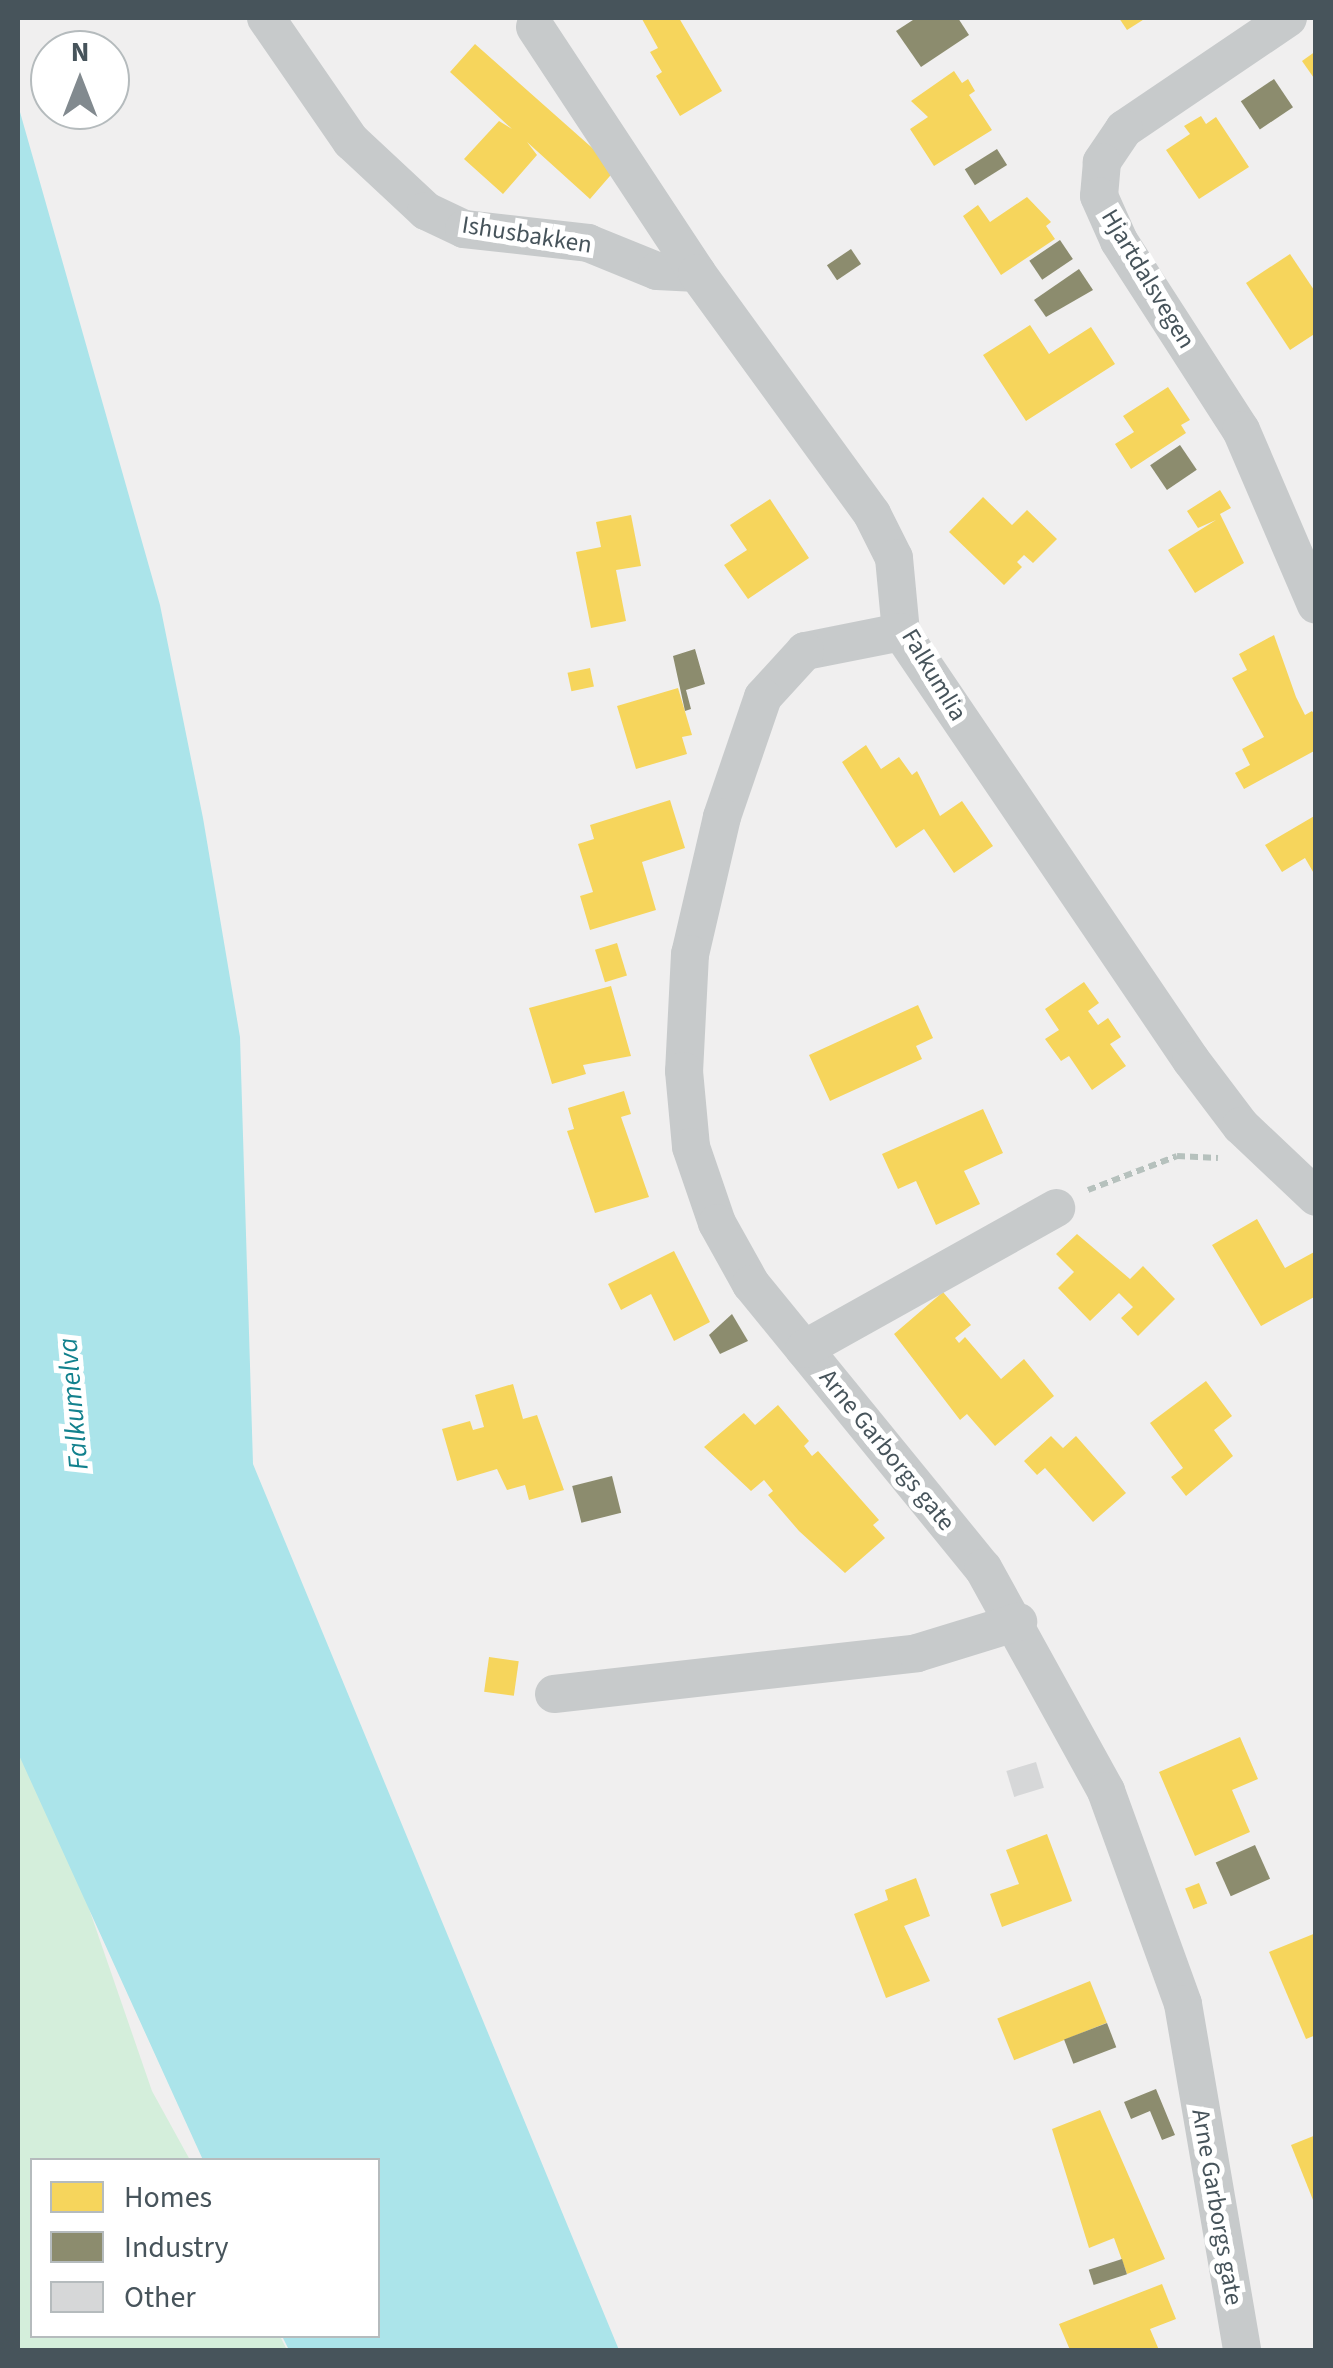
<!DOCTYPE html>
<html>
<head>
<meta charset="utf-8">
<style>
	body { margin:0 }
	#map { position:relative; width:1333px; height:2368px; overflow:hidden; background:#f0efef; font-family:"Source Sans 3",sans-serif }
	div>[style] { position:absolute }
	.green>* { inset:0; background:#d4eedb }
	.water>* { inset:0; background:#abe4ea }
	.homes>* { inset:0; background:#f6d55c; transform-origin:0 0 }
	.industry>* { inset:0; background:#8c8c6e; transform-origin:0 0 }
	.building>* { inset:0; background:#d6d7d8; transform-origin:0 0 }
	.path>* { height:6px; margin-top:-3px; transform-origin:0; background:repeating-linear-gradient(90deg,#b6c1bd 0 8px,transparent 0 13px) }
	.minor>* { height:38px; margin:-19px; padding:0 19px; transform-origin:19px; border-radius:19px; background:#c7cacb }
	span { translate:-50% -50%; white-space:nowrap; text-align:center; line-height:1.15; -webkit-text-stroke:10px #fff; paint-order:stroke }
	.street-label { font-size:25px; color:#47545b }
	.water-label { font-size:28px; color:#12818d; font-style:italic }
	.frame { position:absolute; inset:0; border:20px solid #47545b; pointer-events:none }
	.legend { position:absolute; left:30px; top:2158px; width:350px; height:180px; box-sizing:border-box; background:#fff; border:2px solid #b5bbbd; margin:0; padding:12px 18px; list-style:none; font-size:30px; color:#47545b }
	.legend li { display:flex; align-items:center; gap:20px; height:50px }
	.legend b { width:50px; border:2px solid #b5bbbd }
	.north { position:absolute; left:30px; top:30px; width:100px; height:100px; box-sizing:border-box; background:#fff; border:2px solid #b5bbbd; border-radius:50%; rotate:0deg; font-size:28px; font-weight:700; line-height:40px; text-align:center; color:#47545b }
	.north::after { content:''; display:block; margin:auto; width:35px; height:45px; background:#828a8f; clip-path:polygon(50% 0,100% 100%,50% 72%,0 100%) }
</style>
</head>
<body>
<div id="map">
	<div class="green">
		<i style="clip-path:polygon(18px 1703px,152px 2091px,190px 2160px,32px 2160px,32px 2336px,280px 2336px,287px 2350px,18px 2350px)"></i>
	</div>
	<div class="water">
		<i style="clip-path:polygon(18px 105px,160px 605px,203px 818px,240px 1037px,253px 1464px,619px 2350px,289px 2350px,282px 2336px,378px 2336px,378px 2160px,203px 2160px,18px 1753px)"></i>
	</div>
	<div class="homes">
		<i style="clip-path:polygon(679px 18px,722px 91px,680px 116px,656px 76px,662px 72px,650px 52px,658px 48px,642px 19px)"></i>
		<i style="clip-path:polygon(1119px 18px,1146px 18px,1127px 30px)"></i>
		<i style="clip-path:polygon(475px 44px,616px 169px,590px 199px,527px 142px,537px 155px,503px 194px,464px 159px,499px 121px,512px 129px,450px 72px)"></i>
		<i style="clip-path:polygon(1316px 51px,1316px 81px,1302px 61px)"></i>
		<i style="clip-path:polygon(954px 71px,962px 83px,968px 79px,975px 91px,969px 95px,992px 130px,934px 166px,910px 129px,928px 117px,911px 101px)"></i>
		<i style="clip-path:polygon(1201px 116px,1206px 124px,1216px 117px,1249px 167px,1199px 199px,1166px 150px,1190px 134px,1184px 126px)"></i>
		<i style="clip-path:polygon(1027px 197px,1051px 222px,1046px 226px,1055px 239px,1001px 275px,963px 216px,978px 205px,990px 222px)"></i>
		<i style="clip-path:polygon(1290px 254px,1316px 293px,1316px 333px,1290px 350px,1246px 283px)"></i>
		<i style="clip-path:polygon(1030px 325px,1049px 354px,1091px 327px,1115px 364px,1026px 421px,983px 355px)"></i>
		<i style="clip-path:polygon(1168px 387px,1190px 420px,1181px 425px,1186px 433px,1131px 469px,1115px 444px,1134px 432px,1123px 416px)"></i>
		<i style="clip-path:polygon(1220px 490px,1231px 508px,1220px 514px,1244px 563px,1195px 593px,1168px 550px,1216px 520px,1198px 528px,1187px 511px)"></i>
		<i style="clip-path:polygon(983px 497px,1012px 525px,1027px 510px,1057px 539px,1033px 563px,1024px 555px,1017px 562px,1022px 567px,1004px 585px,949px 532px)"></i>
		<i style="clip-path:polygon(770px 499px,809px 558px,748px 599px,724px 565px,747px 550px,730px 525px)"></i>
		<i style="clip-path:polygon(631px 515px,641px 566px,616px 570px,626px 621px,591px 628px,576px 552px,601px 547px,596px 522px)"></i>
		<i style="clip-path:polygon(1274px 635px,1296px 697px,1305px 715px,1312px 711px,1316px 717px,1316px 750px,1244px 789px,1235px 773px,1250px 765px,1242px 749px,1264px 737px,1232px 678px,1247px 670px,1239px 654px)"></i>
		<i style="left:590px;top:668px;width:19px;height:23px;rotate:78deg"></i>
		<i style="clip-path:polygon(678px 688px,692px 735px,682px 737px,687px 754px,636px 769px,617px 706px)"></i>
		<i style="clip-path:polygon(866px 745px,881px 769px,899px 757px,912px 775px,917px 771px,940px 816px,962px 801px,993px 846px,954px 873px,924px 829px,896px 848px,842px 762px)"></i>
		<i style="clip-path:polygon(670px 800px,685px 848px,642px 862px,656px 910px,590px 930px,580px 896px,593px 892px,578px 844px,594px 839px,590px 825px)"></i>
		<i style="clip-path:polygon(1316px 815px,1316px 877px,1305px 858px,1282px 872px,1265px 845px)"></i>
		<i style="left:617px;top:943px;width:34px;height:23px;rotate:73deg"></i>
		<i style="clip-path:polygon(1084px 982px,1099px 1003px,1088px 1011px,1098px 1025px,1108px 1018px,1121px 1037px,1110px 1044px,1126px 1066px,1092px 1090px,1069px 1056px,1061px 1061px,1045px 1039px,1059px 1030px,1045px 1009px)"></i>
		<i style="clip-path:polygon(611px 986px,631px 1056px,583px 1065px,586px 1074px,552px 1084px,529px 1008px)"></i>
		<i style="clip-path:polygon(918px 1005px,933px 1038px,916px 1046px,922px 1059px,830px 1101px,809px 1055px)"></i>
		<i style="clip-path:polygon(624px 1091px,631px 1114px,621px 1117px,649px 1197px,595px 1213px,567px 1131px,574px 1129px,568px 1108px)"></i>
		<i style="clip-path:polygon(983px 1109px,1003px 1153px,964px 1171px,980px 1204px,936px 1225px,916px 1181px,898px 1189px,882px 1154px)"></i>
		<i style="clip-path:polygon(1257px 1219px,1285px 1268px,1316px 1251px,1316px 1296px,1261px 1326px,1212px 1245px)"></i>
		<i style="clip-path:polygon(1077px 1234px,1130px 1279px,1143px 1266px,1175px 1299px,1138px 1336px,1121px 1318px,1133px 1307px,1119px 1293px,1090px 1321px,1058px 1288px,1074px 1272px,1056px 1254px)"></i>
		<i style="clip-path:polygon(674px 1251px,710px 1322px,674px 1341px,651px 1294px,621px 1310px,608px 1284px)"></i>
		<i style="clip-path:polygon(943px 1292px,971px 1325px,955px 1338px,959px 1343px,965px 1337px,1001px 1379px,1024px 1359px,1054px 1396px,995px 1446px,967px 1414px,960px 1420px,894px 1334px)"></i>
		<i style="clip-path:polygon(1206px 1381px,1232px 1416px,1214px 1430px,1233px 1456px,1186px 1496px,1171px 1477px,1183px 1468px,1150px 1423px)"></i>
		<i style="clip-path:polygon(513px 1384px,523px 1419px,537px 1415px,564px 1490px,529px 1500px,525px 1485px,507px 1490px,497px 1469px,457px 1481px,442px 1429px,470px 1421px,473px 1430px,484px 1427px,475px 1395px)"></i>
		<i style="clip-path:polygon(778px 1405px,809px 1441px,804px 1446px,812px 1456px,818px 1451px,879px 1520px,873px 1525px,885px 1538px,845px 1573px,799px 1531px,768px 1495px,773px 1491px,764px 1480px,751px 1491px,704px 1447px,744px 1413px,755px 1425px)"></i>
		<i style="clip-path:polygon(1051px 1436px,1063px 1448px,1076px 1436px,1126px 1493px,1093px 1522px,1045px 1468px,1037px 1475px,1024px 1461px)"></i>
		<i style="left:489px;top:1657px;width:30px;height:35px;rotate:8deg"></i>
		<i style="clip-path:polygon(1240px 1737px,1258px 1779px,1232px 1790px,1250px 1832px,1195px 1856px,1159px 1772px)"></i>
		<i style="clip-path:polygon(1047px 1834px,1072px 1901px,1002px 1927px,990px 1894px,1019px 1884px,1006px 1850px)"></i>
		<i style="clip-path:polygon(916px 1878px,930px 1916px,904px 1926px,930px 1981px,886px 1998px,854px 1914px,888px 1900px,885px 1890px)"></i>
		<i style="left:1199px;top:1883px;width:22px;height:15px;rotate:68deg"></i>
		<i style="clip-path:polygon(1316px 1933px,1316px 2035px,1306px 2039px,1269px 1952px)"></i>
		<i style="left:1090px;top:1981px;width:45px;height:100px;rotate:68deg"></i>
		<i style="clip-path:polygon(1100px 2110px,1165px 2259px,1127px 2274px,1114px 2238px,1089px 2248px,1052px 2129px)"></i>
		<i style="clip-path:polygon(1316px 2135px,1316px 2204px,1315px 2205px,1291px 2145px)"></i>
		<i style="clip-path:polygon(1162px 2284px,1176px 2319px,1150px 2329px,1159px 2350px,1070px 2350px,1059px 2324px)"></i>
	</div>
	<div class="industry">
		<i style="clip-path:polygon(916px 18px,958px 18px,969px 35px,921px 67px,896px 31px)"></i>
		<i style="left:1274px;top:79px;width:34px;height:40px;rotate:56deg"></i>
		<i style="left:997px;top:149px;width:19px;height:38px;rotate:58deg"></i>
		<i style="left:1060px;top:240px;width:23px;height:37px;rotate:56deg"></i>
		<i style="left:851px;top:249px;width:18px;height:29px;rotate:56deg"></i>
		<i style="clip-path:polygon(1079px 269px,1093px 290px,1046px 317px,1034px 300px)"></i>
		<i style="left:1180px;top:445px;width:30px;height:36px;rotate:56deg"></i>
		<i style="clip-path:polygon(695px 649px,705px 684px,686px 690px,691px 709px,685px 711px,673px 656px)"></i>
		<i style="clip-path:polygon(732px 1314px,748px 1341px,720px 1354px,709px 1335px)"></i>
		<i style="left:612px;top:1476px;width:38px;height:41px;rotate:76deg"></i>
		<i style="left:1255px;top:1845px;width:37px;height:43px;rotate:66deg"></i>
		<i style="left:1107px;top:2023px;width:26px;height:46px;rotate:69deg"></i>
		<i style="clip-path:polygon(1156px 2089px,1175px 2135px,1162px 2140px,1150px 2111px,1131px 2119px,1124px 2102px)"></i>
		<i style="left:1122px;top:2259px;width:16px;height:35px;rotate:72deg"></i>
	</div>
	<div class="building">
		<i style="left:1036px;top:1762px;width:27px;height:31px;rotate:73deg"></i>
	</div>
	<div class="path">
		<i style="left:1088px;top:1190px;width:95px;rotate:-20.9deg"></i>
		<i style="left:1177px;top:1156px;width:41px;rotate:2.8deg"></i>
	</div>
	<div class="minor">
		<i style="left:266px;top:18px;width:150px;rotate:55.4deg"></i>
		<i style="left:351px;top:141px;width:103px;rotate:43deg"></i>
		<i style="left:426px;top:211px;width:42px;rotate:25.3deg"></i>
		<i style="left:464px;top:229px;width:125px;rotate:6.4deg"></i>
		<i style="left:588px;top:243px;width:74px;rotate:22.1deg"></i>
		<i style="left:657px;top:271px;width:40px;rotate:2.9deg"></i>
		<i style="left:1288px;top:18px;width:198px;rotate:145.9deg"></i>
		<i style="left:1124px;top:129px;width:40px;rotate:124deg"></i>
		<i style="left:1102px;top:162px;width:34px;rotate:95deg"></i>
		<i style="left:1099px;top:196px;width:49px;rotate:66deg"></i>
		<i style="left:1119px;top:241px;width:225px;rotate:57.2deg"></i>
		<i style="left:1241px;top:430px;width:190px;rotate:66.8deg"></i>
		<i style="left:535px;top:27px;width:295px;rotate:56.6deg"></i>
		<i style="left:697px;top:273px;width:298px;rotate:54deg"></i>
		<i style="left:872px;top:514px;width:49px;rotate:63.4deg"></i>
		<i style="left:894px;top:558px;width:74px;rotate:84.6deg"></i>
		<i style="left:901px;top:632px;width:517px;rotate:55.88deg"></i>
		<i style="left:1191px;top:1060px;width:83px;rotate:52.9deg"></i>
		<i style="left:1241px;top:1126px;width:103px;rotate:43.4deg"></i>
		<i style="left:901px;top:632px;width:98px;rotate:168.8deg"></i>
		<i style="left:805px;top:651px;width:62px;rotate:132.4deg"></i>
		<i style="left:763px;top:697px;width:127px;rotate:108.9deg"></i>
		<i style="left:722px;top:817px;width:141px;rotate:103.1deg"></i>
		<i style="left:690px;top:954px;width:117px;rotate:92.9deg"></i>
		<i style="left:684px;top:1071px;width:76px;rotate:84.7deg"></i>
		<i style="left:691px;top:1147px;width:80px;rotate:71.1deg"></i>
		<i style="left:717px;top:1223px;width:70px;rotate:60.9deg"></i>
		<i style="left:751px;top:1284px;width:367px;rotate:50.8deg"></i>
		<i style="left:983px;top:1568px;width:255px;rotate:61.1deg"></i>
		<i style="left:1106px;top:1791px;width:226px;rotate:70.1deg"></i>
		<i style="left:1183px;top:2004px;width:351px;rotate:80.3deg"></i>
		<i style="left:804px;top:1349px;width:289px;rotate:-29.2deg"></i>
		<i style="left:554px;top:1694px;width:365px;rotate:-6.4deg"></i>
		<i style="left:917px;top:1653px;width:106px;rotate:-17.1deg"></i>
	</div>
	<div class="street-label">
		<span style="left:527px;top:235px;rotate:9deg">Ishusbakken</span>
		<span style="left:1148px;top:279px;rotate:59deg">Hjartdalsvegen</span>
		<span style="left:934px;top:675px;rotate:59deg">Falkumlia</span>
		<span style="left:887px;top:1450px;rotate:51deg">Arne Garborgs gate</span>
		<span style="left:1217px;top:2207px;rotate:80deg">Arne Garborgs gate</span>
	</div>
	<div class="water-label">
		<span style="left:73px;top:1404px;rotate:-95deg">Falkumelva</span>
	</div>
	<div class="frame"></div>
	<ul class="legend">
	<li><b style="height:28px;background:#f6d55c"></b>Homes</li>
	<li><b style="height:28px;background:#8c8c6e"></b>Industry</li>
	<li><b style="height:28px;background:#d6d7d8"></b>Other</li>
	</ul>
	<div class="north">N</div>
</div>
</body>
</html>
